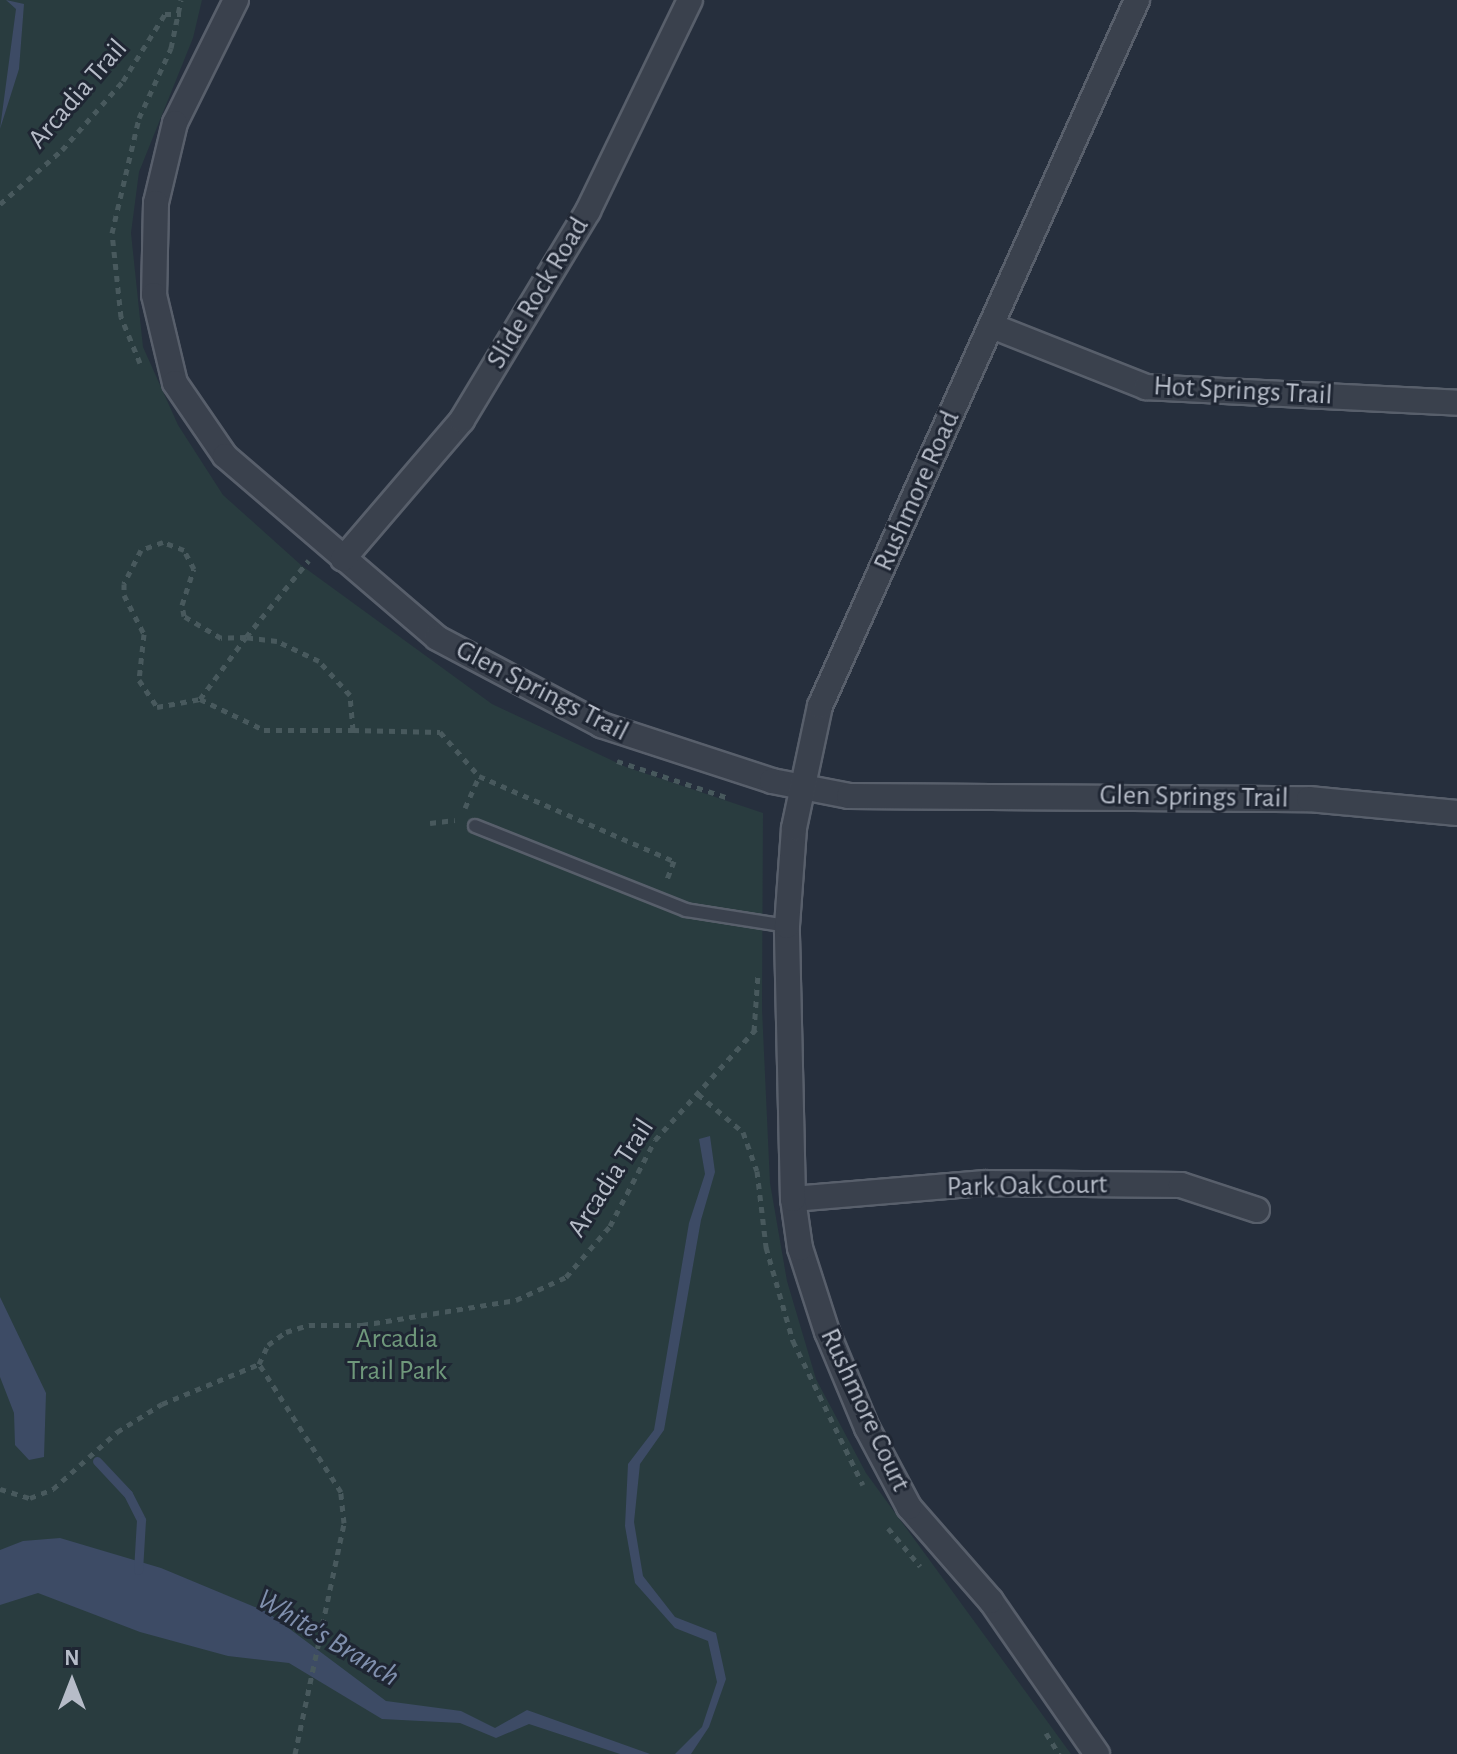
<!DOCTYPE html>
<html>
<head>
<meta charset="utf-8">
<style>
	body { margin:0 }
	#map { position:relative; width:1457px; height:1754px; overflow:hidden; background:#262f3d; font-family:"Alegreya Sans",sans-serif }
	div>[style] { position:absolute }
	.green>* { inset:0; background:#293c3f }
	.water>* { inset:0; background:#3d4b65 }
	.stream>* { height:9px; margin:-4.5px; padding:0 4.5px; transform-origin:4.5px; border-radius:4.5px; background:#3d4b65 }
	.path>* { height:5px; margin-top:-2.5px; transform-origin:0; background:repeating-linear-gradient(90deg,#48595d 0 6px,transparent 0 12px) }
	.roads { filter:drop-shadow(2px 0 #585f6b) drop-shadow(-2px 0 #585f6b) drop-shadow(0 2px #585f6b) drop-shadow(0 -2px #585f6b) }
	.service>* { height:12px; margin:-6px; padding:0 6px; transform-origin:6px; border-radius:6px; background:#3a414d }
	.minor>* { height:24px; margin:-12px; padding:0 12px; transform-origin:12px; border-radius:12px; background:#3a414d }
	span { translate:-50% -50%; white-space:nowrap; text-align:center; line-height:1.15; -webkit-text-stroke:6px #1f2633; paint-order:stroke }
	.street-label { font-size:28px; color:#b6bcc8 }
	.park-label { font-size:28px; color:#6f987b }
	.water-label { font-size:30px; color:#8090ae; font-style:italic }
	.north { position:absolute; left:32px; top:1642px; width:80px; height:80px; -webkit-text-stroke:6px #1f2633; paint-order:stroke; rotate:0deg; font-size:22px; font-weight:700; line-height:32px; text-align:center; color:#b6bcc8 }
	.north::after { content:''; display:block; margin:auto; width:28px; height:36px; background:#b6bcc8; clip-path:polygon(50% 0,100% 100%,50% 72%,0 100%) }
</style>
</head>
<body>
<div id="map">
	<div class="green">
		<i style="clip-path:polygon(0 0,202px 0,193px 38px,139px 172px,131px 233px,143px 347px,178px 425px,223px 495px,301px 565px,492px 704px,626px 767px,763px 813px,762px 1009px,770px 1183px,787px 1281px,816px 1379px,866px 1473px,1071px 1754px,0 1754px)"></i>
	</div>
	<div class="water">
		<i style="clip-path:polygon(6px 0,24px 4px,19px 69px,0 129px,16px 9px)"></i>
		<i style="clip-path:polygon(710px 1136px,715px 1172px,701px 1220px,664px 1430px,640px 1464px,634px 1522px,643px 1576px,675px 1617px,716px 1633px,726px 1679px,709px 1727px,691px 1754px,675px 1754px,702px 1727px,717px 1682px,708px 1641px,675px 1628px,635px 1583px,625px 1526px,628px 1464px,654px 1430px,689px 1223px,705px 1174px,699px 1139px)"></i>
		<i style="clip-path:polygon(0 1297px,46px 1393px,44px 1457px,29px 1460px,15px 1445px,14px 1413px,0 1377px)"></i>
		<i style="clip-path:polygon(60px 1538px,161px 1568px,267px 1612px,386px 1701px,461px 1711px,495px 1728px,527px 1710px,650px 1754px,620px 1754px,529px 1724px,496px 1738px,460px 1723px,382px 1719px,289px 1663px,228px 1656px,140px 1632px,38px 1593px,0 1605px,0 1550px,23px 1541px)"></i>
	</div>
	<div class="stream">
		<i style="left:97px;top:1461px;width:45px;rotate:46.8deg"></i>
		<i style="left:128px;top:1494px;width:29px;rotate:63deg"></i>
		<i style="left:141px;top:1520px;width:50px;rotate:93.4deg"></i>
	</div>
	<div class="path">
		<i style="left:0;top:204px;width:82px;rotate:-41.1deg"></i>
		<i style="left:62px;top:150px;width:92px;rotate:-48.5deg"></i>
		<i style="left:123px;top:81px;width:79px;rotate:-57.9deg"></i>
		<i style="left:165px;top:14px;width:16px"></i>
		<i style="left:140px;top:363px;width:50px;rotate:-112.4deg"></i>
		<i style="left:121px;top:317px;width:84px;rotate:-96.1deg"></i>
		<i style="left:112px;top:233px;width:118px;rotate:-76.8deg"></i>
		<i style="left:139px;top:118px;width:77px;rotate:-65.4deg"></i>
		<i style="left:171px;top:48px;width:49px;rotate:-78.2deg"></i>
		<i style="left:200px;top:699px;width:71px;rotate:25.8deg"></i>
		<i style="left:264px;top:730px;width:89px"></i>
		<i style="left:353px;top:730px;width:35px;rotate:-95deg"></i>
		<i style="left:350px;top:695px;width:46px;rotate:-132.4deg"></i>
		<i style="left:319px;top:661px;width:47px;rotate:-154.5deg"></i>
		<i style="left:277px;top:641px;width:31px;rotate:-173deg"></i>
		<i style="left:246px;top:637px;width:25px;rotate:178deg"></i>
		<i style="left:221px;top:638px;width:43px;rotate:-149.3deg"></i>
		<i style="left:184px;top:616px;width:11px;rotate:-100deg"></i>
		<i style="left:182px;top:605px;width:38px;rotate:-72deg"></i>
		<i style="left:194px;top:569px;width:21px;rotate:-118deg"></i>
		<i style="left:184px;top:550px;width:22px;rotate:-159deg"></i>
		<i style="left:163px;top:542px;width:23px;rotate:160deg"></i>
		<i style="left:141px;top:550px;width:38px;rotate:117deg"></i>
		<i style="left:124px;top:584px;width:11px;rotate:90deg"></i>
		<i style="left:124px;top:595px;width:44px;rotate:62.9deg"></i>
		<i style="left:144px;top:634px;width:46px;rotate:96.2deg"></i>
		<i style="left:139px;top:680px;width:32px;rotate:56deg"></i>
		<i style="left:157px;top:707px;width:44px;rotate:-10.5deg"></i>
		<i style="left:200px;top:699px;width:77px;rotate:-53.4deg"></i>
		<i style="left:246px;top:637px;width:99px;rotate:-50.7deg"></i>
		<i style="left:353px;top:730px;width:87px;rotate:1.3deg"></i>
		<i style="left:440px;top:732px;width:59px;rotate:48.4deg"></i>
		<i style="left:479px;top:776px;width:213px;rotate:23.6deg"></i>
		<i style="left:674px;top:861px;width:22px;rotate:111deg"></i>
		<i style="left:617px;top:761px;width:118px;rotate:18.3deg"></i>
		<i style="left:465px;top:808px;width:35px;rotate:-66deg"></i>
		<i style="left:430px;top:823px;width:25px;rotate:-7deg"></i>
		<i style="left:754px;top:1031px;width:57px;rotate:-86deg"></i>
		<i style="left:698px;top:1094px;width:59px;rotate:40.2deg"></i>
		<i style="left:743px;top:1132px;width:41px;rotate:70.3deg"></i>
		<i style="left:757px;top:1171px;width:77px;rotate:83.2deg"></i>
		<i style="left:766px;top:1247px;width:98px;rotate:74deg"></i>
		<i style="left:793px;top:1341px;width:160px;rotate:64.1deg"></i>
		<i style="left:0;top:1489px;width:31px;rotate:17deg"></i>
		<i style="left:30px;top:1498px;width:25px;rotate:-21deg"></i>
		<i style="left:53px;top:1489px;width:86px;rotate:-41.7deg"></i>
		<i style="left:117px;top:1432px;width:53px;rotate:-31.9deg"></i>
		<i style="left:162px;top:1404px;width:105px;rotate:-22.4deg"></i>
		<i style="left:888px;top:1528px;width:50px;rotate:49.9deg"></i>
		<i style="left:1046px;top:1733px;width:25px;rotate:58deg"></i>
		<i style="left:295px;top:1754px;width:236px;rotate:-78deg"></i>
		<i style="left:344px;top:1523px;width:31px;rotate:-96deg"></i>
		<i style="left:341px;top:1492px;width:152px;rotate:-122.6deg"></i>
		<i style="left:259px;top:1364px;width:21px;rotate:-65deg"></i>
		<i style="left:268px;top:1345px;width:22px;rotate:-36deg"></i>
		<i style="left:286px;top:1332px;width:24px;rotate:-17deg"></i>
		<i style="left:309px;top:1325px;width:53px"></i>
		<i style="left:362px;top:1325px;width:156px;rotate:-9.2deg"></i>
		<i style="left:516px;top:1300px;width:55px;rotate:-24.7deg"></i>
		<i style="left:566px;top:1277px;width:67px;rotate:-49.2deg"></i>
		<i style="left:610px;top:1226px;width:97px;rotate:-62.4deg"></i>
		<i style="left:655px;top:1140px;width:150px;rotate:-47.7deg"></i>
	</div>
	<div class="roads">
		<div class="service">
			<i style="left:475px;top:826px;width:227px;rotate:21.7deg"></i>
			<i style="left:686px;top:910px;width:102px;rotate:9deg"></i>
		</div>
		<div class="minor">
			<i style="left:236px;top:0;width:137px;rotate:116.4deg"></i>
			<i style="left:175px;top:123px;width:82px;rotate:103.4deg"></i>
			<i style="left:156px;top:203px;width:92px;rotate:91.2deg"></i>
			<i style="left:154px;top:295px;width:90px;rotate:76.6deg"></i>
			<i style="left:175px;top:383px;width:88px;rotate:55.6deg"></i>
			<i style="left:225px;top:456px;width:279px;rotate:40.6deg"></i>
			<i style="left:437px;top:638px;width:186px;rotate:27.9deg"></i>
			<i style="left:601px;top:725px;width:180px;rotate:18.1deg"></i>
			<i style="left:772px;top:781px;width:78px;rotate:11deg"></i>
			<i style="left:849px;top:796px;width:460px;rotate:0.4deg"></i>
			<i style="left:1309px;top:799px;width:149px;rotate:5.4deg"></i>
			<i style="left:992px;top:326px;width:166px;rotate:21.6deg"></i>
			<i style="left:1146px;top:387px;width:311px;rotate:2.9deg"></i>
			<i style="left:343px;top:559px;width:183px;rotate:-49.4deg"></i>
			<i style="left:462px;top:420px;width:244px;rotate:-58.9deg"></i>
			<i style="left:588px;top:211px;width:234px;rotate:-64.2deg"></i>
			<i style="left:793px;top:1199px;width:193px;rotate:-4.8deg"></i>
			<i style="left:985px;top:1183px;width:196px;rotate:0.6deg"></i>
			<i style="left:1181px;top:1185px;width:80px;rotate:18.2deg"></i>
			<i style="left:1097px;top:1754px;width:186px;rotate:-124.7deg"></i>
			<i style="left:991px;top:1601px;width:125px;rotate:-131.1deg"></i>
			<i style="left:909px;top:1507px;width:89px;rotate:-118deg"></i>
			<i style="left:867px;top:1428px;width:104px;rotate:-112.6deg"></i>
			<i style="left:827px;top:1332px;width:88px;rotate:-107.8deg"></i>
			<i style="left:800px;top:1248px;width:49px;rotate:-98.1deg"></i>
			<i style="left:793px;top:1199px;width:273px;rotate:-91.3deg"></i>
			<i style="left:787px;top:926px;width:98px;rotate:-85.9deg"></i>
			<i style="left:794px;top:828px;width:125px;rotate:-78deg"></i>
			<i style="left:820px;top:706px;width:774px;rotate:-65.82deg"></i>
		</div>
	</div>
	<div class="street-label">
		<span style="left:78px;top:94px;rotate:-49deg">Arcadia Trail</span>
		<span style="left:538px;top:293px;rotate:-59deg">Slide Rock Road</span>
		<span style="left:1243px;top:391px;rotate:3deg">Hot Springs Trail</span>
		<span style="left:917px;top:491px;rotate:-66deg">Rushmore Road</span>
		<span style="left:542px;top:691px;rotate:27deg">Glen Springs Trail</span>
		<span style="left:1194px;top:797px;rotate:1deg">Glen Springs Trail</span>
		<span style="left:611px;top:1178px;rotate:-57deg">Arcadia Trail</span>
		<span style="left:1027px;top:1186px;rotate:-1deg">Park Oak Court</span>
		<span style="left:865px;top:1410px;rotate:65deg">Rushmore Court</span>
	</div>
	<div class="park-label">
		<span style="left:397px;top:1355px">Arcadia<br>Trail Park</span>
	</div>
	<div class="water-label">
		<span style="left:328px;top:1638px;rotate:31deg">White's Branch</span>
	</div>
	<div class="north">N</div>
</div>
</body>
</html>
